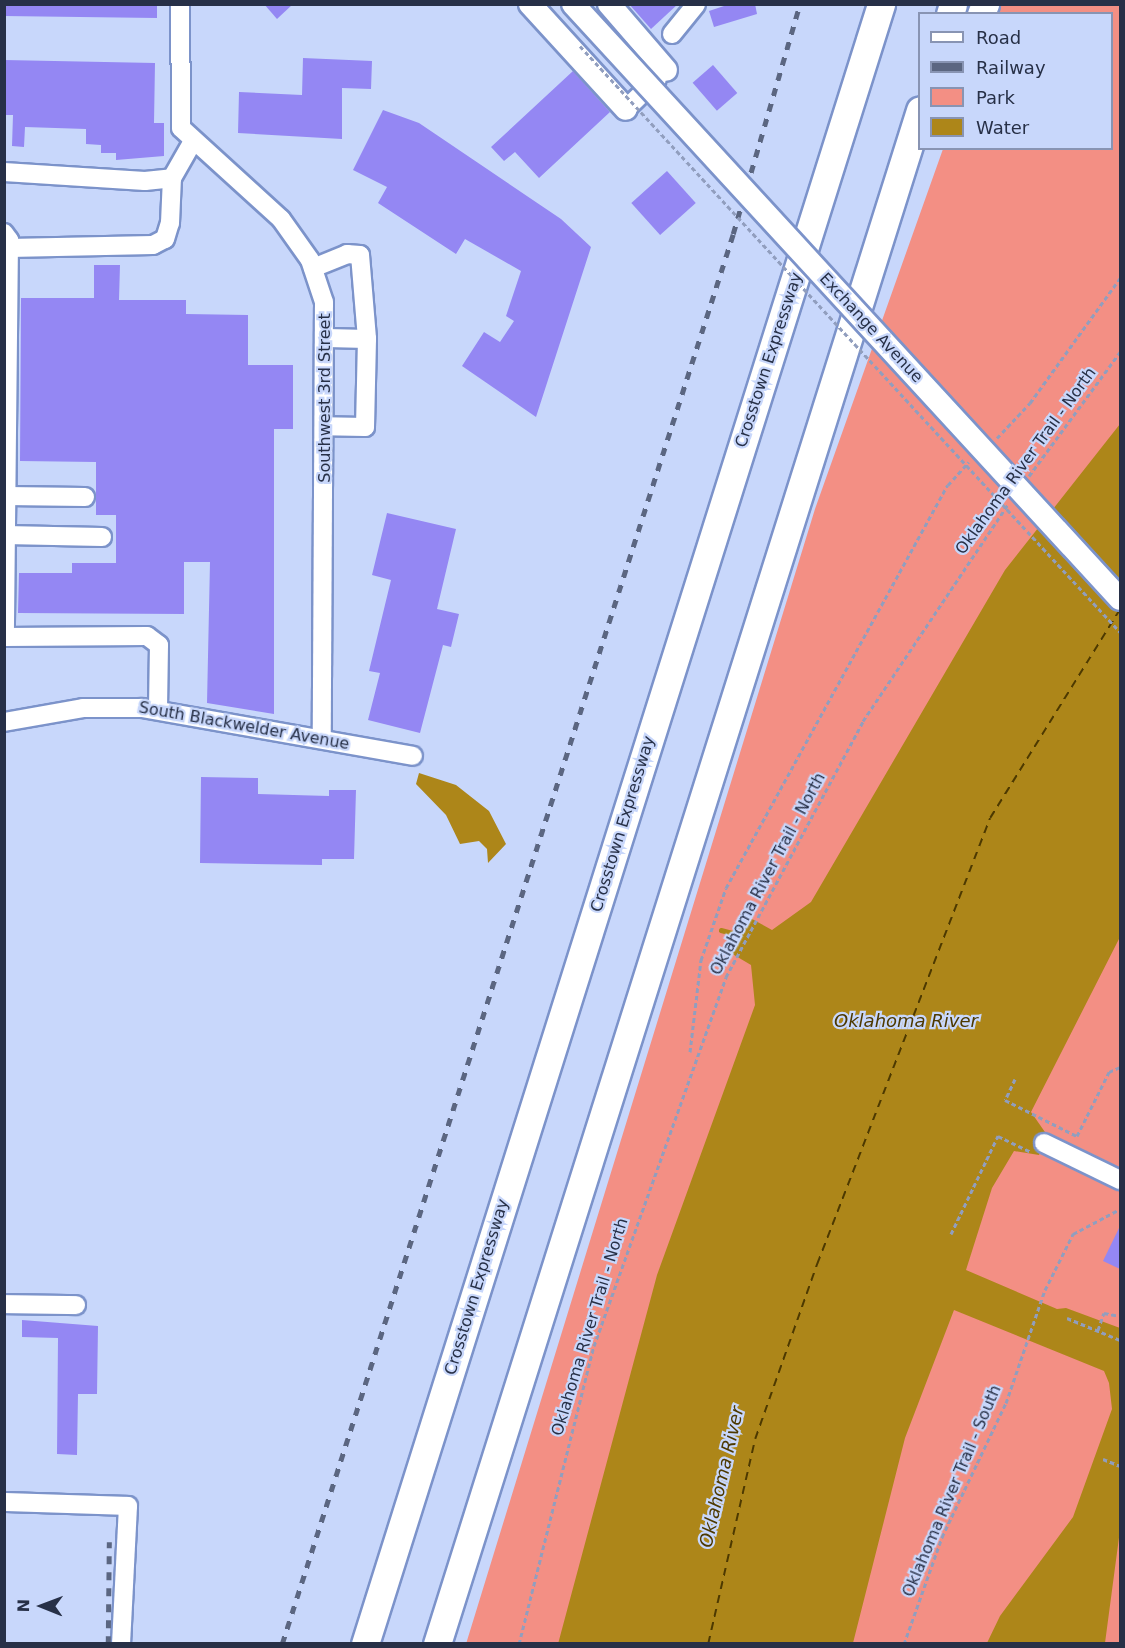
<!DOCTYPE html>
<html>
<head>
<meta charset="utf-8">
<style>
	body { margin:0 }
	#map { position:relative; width:1125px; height:1648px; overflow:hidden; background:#c8d7fb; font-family:"DejaVu Sans",sans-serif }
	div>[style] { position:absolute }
	.green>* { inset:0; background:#f38f84 }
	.water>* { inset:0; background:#ad8619 }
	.stream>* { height:4.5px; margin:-2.25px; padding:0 2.25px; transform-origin:2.25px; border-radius:2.25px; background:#ad8619 }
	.ferry>* { height:1.5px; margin-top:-0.75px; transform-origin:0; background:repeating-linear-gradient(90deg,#4d3900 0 8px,transparent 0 14px) }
	.building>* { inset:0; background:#9487f3; transform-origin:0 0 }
	.path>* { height:3px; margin-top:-1.5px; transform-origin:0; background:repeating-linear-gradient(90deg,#919ebe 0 4.5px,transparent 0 7.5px) }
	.roads { filter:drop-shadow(2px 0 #7c93ca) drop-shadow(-2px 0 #7c93ca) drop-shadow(0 2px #7c93ca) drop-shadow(0 -2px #7c93ca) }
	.minor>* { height:18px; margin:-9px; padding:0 9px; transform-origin:9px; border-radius:9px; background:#fff }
	.major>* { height:22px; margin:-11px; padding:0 11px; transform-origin:11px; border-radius:11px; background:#fff }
	.highway>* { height:27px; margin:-13.5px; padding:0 13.5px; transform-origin:13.5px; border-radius:13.5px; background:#fff }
	.rail>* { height:4.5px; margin-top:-2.25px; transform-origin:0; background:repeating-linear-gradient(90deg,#5b6681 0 8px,transparent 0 16px) }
	.path-bridge>* { height:3px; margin-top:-1.5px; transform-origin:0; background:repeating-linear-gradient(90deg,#919ebe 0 4.5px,transparent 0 7.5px) }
	.bridges { filter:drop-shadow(2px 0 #7c93ca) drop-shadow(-2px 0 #7c93ca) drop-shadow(0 2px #7c93ca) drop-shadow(0 -2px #7c93ca) }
	.major-bridge>* { height:22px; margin:-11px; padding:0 11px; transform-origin:11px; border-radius:11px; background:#fff }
	span { translate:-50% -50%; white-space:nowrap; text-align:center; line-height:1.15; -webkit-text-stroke:4.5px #c8d7fb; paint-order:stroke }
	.street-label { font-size:16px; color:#273047 }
	.water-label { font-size:18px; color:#4d3900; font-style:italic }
	.frame { position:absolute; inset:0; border:6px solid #273047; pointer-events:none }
	.legend { position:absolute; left:918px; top:12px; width:195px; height:138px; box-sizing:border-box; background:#c8d7fb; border:2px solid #8894b3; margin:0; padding:8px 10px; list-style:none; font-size:18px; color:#273047 }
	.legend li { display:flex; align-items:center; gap:12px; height:30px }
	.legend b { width:30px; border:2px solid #8894b3 }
	.north { position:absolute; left:12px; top:1576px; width:60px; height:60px; -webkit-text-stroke:4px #c8d7fb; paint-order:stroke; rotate:271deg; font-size:16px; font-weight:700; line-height:24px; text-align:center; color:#273047 }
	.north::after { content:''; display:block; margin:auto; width:21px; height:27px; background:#273047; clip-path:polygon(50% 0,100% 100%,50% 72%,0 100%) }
</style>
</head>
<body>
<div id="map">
	<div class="green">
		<i style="clip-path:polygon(997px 5px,1120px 5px,1120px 1643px,466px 1644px,815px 509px,943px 149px,1112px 148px,1112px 14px,994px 13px)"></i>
	</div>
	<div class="water">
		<i style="clip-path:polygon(1120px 424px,1120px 937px,1031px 1112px,1047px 1135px,1039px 1155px,1014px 1151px,992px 1188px,966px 1270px,1057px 1309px,1066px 1308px,1120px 1328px,1120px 1530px,1105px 1643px,987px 1643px,1000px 1616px,1073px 1517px,1112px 1409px,1109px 1383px,1104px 1371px,954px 1310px,905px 1438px,853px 1643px,558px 1644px,657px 1275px,755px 1005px,751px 965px,724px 949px,741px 913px,772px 930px,811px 902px,1005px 570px)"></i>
		<i style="clip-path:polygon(419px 773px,456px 785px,489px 811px,506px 844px,488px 863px,487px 849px,479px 841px,460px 844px,446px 815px,416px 784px)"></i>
	</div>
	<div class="stream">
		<i style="left:721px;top:930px;width:16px;rotate:15deg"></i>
	</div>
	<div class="ferry">
		<i style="left:708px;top:1644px;width:210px;rotate:-77.1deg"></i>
		<i style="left:755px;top:1439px;width:186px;rotate:-70.5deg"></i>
		<i style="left:817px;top:1264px;width:478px;rotate:-68.8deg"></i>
		<i style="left:990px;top:818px;width:246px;rotate:-58.1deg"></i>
	</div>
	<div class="building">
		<i style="clip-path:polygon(4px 4px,157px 4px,157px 18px,4px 16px)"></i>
		<i style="clip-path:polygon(264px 4px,293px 4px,277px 19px)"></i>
		<i style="clip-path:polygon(629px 4px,678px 4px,651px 29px)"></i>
		<i style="clip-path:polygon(730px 4px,755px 4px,757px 14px,714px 27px,709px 11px)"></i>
		<i style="clip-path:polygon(303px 58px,372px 61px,371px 89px,342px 88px,342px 139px,238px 133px,239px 92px,302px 95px)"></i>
		<i style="clip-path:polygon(4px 60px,155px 63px,154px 123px,164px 123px,164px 156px,116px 160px,116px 153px,101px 153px,101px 145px,86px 144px,86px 129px,25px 127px,24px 147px,12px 146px,13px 115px,4px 115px)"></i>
		<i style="left:713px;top:65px;width:37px;height:27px;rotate:49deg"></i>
		<i style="clip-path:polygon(573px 71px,610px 112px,539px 178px,515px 152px,504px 161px,491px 147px)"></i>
		<i style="clip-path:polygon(383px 110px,419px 123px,561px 219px,591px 247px,536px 417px,462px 366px,484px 332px,500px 342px,514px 321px,506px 316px,521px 271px,465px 239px,456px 254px,378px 203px,387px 187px,353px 170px)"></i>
		<i style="left:667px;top:171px;width:43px;height:48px;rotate:48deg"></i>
		<i style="clip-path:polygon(94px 265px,120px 265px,119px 300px,186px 300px,186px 314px,248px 315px,248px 365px,293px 365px,293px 429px,274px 429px,274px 714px,207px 703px,210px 562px,184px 562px,184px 614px,18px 613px,19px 573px,72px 573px,72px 563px,116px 563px,116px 515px,96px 515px,96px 462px,20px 461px,21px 298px,94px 298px)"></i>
		<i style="clip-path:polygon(387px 513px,456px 529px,437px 609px,459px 614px,451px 647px,443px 645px,420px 733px,368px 720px,380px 673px,369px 671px,391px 580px,372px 575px)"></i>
		<i style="clip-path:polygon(201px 777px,258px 778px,258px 794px,329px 796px,329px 790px,356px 790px,354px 859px,322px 859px,322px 865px,200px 863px)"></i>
		<i style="clip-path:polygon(1120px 1226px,1120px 1269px,1103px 1261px)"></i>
		<i style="clip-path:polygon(22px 1320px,98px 1326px,97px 1394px,78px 1394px,77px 1455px,57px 1454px,58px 1338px,22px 1337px)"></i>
	</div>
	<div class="path">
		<i style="left:997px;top:438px;width:48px;rotate:-46.7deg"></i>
		<i style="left:1030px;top:403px;width:154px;rotate:-54.2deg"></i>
		<i style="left:1029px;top:476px;width:154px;rotate:-53.7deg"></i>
		<i style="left:690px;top:1052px;width:93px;rotate:-83.2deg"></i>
		<i style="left:701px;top:960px;width:76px;rotate:-70.9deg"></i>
		<i style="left:726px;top:888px;width:460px;rotate:-61.2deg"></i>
		<i style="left:948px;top:485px;width:31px;rotate:-48deg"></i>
		<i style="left:1015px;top:1079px;width:23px;rotate:115deg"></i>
		<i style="left:1005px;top:1100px;width:80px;rotate:26.6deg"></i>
		<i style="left:1077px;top:1136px;width:72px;rotate:-63.4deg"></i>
		<i style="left:1109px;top:1072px;width:12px;rotate:-24deg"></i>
		<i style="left:951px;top:1234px;width:109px;rotate:-64.4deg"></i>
		<i style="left:998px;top:1136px;width:37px;rotate:26deg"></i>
		<i style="left:1067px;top:1318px;width:57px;rotate:22.5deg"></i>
		<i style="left:1098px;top:1330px;width:18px;rotate:-71deg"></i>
		<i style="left:1104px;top:1313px;width:16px;rotate:11deg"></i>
		<i style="left:1103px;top:1459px;width:18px;rotate:22deg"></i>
		<i style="left:519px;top:1644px;width:307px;rotate:-75.9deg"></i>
		<i style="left:594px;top:1346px;width:392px;rotate:-70.3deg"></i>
		<i style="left:726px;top:977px;width:290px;rotate:-61.8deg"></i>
		<i style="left:863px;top:721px;width:262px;rotate:-56.2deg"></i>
		<i style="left:904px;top:1644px;width:114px;rotate:-70.4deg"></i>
		<i style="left:942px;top:1537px;width:148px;rotate:-64.5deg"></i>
		<i style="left:1006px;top:1403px;width:120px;rotate:-71deg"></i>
		<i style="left:1045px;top:1290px;width:63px;rotate:-63.4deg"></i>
		<i style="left:1073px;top:1234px;width:53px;rotate:-28deg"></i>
	</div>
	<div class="roads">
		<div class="minor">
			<i style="left:180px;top:4px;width:124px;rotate:89.5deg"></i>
			<i style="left:181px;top:128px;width:135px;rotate:42.3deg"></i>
			<i style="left:281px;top:219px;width:50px;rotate:54.7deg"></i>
			<i style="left:310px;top:260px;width:44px;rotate:71.6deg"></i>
			<i style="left:324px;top:302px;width:437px;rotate:90.3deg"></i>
			<i style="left:672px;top:34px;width:38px;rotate:-51deg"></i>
			<i style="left:626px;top:109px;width:43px;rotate:-44.1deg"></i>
			<i style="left:4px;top:172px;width:141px;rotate:3.7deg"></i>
			<i style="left:145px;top:181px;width:27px;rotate:-6deg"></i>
			<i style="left:172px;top:178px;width:40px;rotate:-60.3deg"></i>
			<i style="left:4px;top:233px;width:9px;rotate:54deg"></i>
			<i style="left:9px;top:240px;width:394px;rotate:90.6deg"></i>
			<i style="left:9px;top:248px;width:144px;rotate:-1.2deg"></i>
			<i style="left:153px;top:245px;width:13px;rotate:-27deg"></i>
			<i style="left:165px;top:239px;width:17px;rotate:-73deg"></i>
			<i style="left:170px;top:223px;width:45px;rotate:-87.5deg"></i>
			<i style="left:313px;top:268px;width:37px;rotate:-22deg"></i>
			<i style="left:347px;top:254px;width:13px;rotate:4deg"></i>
			<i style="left:360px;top:255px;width:84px;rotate:85.2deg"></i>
			<i style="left:367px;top:339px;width:88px;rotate:91.3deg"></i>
			<i style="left:365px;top:427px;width:39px;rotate:-179deg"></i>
			<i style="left:327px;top:338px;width:40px;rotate:1.4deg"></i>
			<i style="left:6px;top:496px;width:79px;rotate:0.7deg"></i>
			<i style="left:5px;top:535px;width:97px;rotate:1.2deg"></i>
			<i style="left:4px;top:637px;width:143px;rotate:-0.4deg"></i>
			<i style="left:147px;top:636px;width:15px;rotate:37deg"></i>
			<i style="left:159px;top:645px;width:65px;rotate:90.9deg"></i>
			<i style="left:4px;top:722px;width:80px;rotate:-10deg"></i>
			<i style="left:83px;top:708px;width:59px"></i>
			<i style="left:142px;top:708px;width:275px;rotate:10deg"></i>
			<i style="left:1044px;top:1143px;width:85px;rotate:26deg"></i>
			<i style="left:4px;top:1304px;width:72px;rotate:0.8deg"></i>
			<i style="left:4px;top:1502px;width:124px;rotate:1.8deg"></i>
			<i style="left:128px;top:1506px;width:138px;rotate:92.9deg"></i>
		</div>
		<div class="major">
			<i style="left:530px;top:4px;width:142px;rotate:47.6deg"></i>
			<i style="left:609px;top:4px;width:87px;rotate:49.2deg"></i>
		</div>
		<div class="highway">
			<i style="left:950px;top:14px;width:10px;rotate:-73deg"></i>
			<i style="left:981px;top:14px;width:11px;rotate:-68deg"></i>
			<i style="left:365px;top:1644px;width:1719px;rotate:-72.53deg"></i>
			<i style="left:437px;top:1644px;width:1608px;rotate:-72.52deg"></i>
		</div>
	</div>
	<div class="rail">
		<i style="left:108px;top:1644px;width:102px;rotate:-89.4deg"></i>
		<i style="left:282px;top:1644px;width:1480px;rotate:-72.26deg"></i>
		<i style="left:733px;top:234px;width:240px;rotate:-73.8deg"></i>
	</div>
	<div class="path-bridge">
		<i style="left:580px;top:46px;width:797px;rotate:47.34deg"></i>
	</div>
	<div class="bridges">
		<div class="major-bridge">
			<i style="left:573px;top:4px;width:808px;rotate:47.41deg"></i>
		</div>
	</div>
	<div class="street-label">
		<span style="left:871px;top:328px;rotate:47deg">Exchange Avenue</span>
		<span style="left:769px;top:360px;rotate:-72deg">Crosstown Expressway</span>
		<span style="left:325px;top:398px;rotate:-90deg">Southwest 3rd Street</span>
		<span style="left:1026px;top:461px;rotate:-54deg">Oklahoma River Trail - North</span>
		<span style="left:244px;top:726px;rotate:10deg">South Blackwelder Avenue</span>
		<span style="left:623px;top:824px;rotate:-73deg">Crosstown Expressway</span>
		<span style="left:768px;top:874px;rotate:-62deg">Oklahoma River Trail - North</span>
		<span style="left:477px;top:1287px;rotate:-73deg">Crosstown Expressway</span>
		<span style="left:590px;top:1327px;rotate:-73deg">Oklahoma River Trail - North</span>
		<span style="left:952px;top:1491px;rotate:-67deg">Oklahoma River Trail - South</span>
	</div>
	<div class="water-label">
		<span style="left:906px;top:1021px">Oklahoma River</span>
		<span style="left:722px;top:1477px;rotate:-77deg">Oklahoma River</span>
	</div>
	<div class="frame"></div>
	<ul class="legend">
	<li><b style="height:8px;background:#fff"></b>Road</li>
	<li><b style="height:8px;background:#5b6681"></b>Railway</li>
	<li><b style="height:16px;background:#f38f84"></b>Park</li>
	<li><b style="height:16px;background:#ad8619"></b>Water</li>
	</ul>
	<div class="north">N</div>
</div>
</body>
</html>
